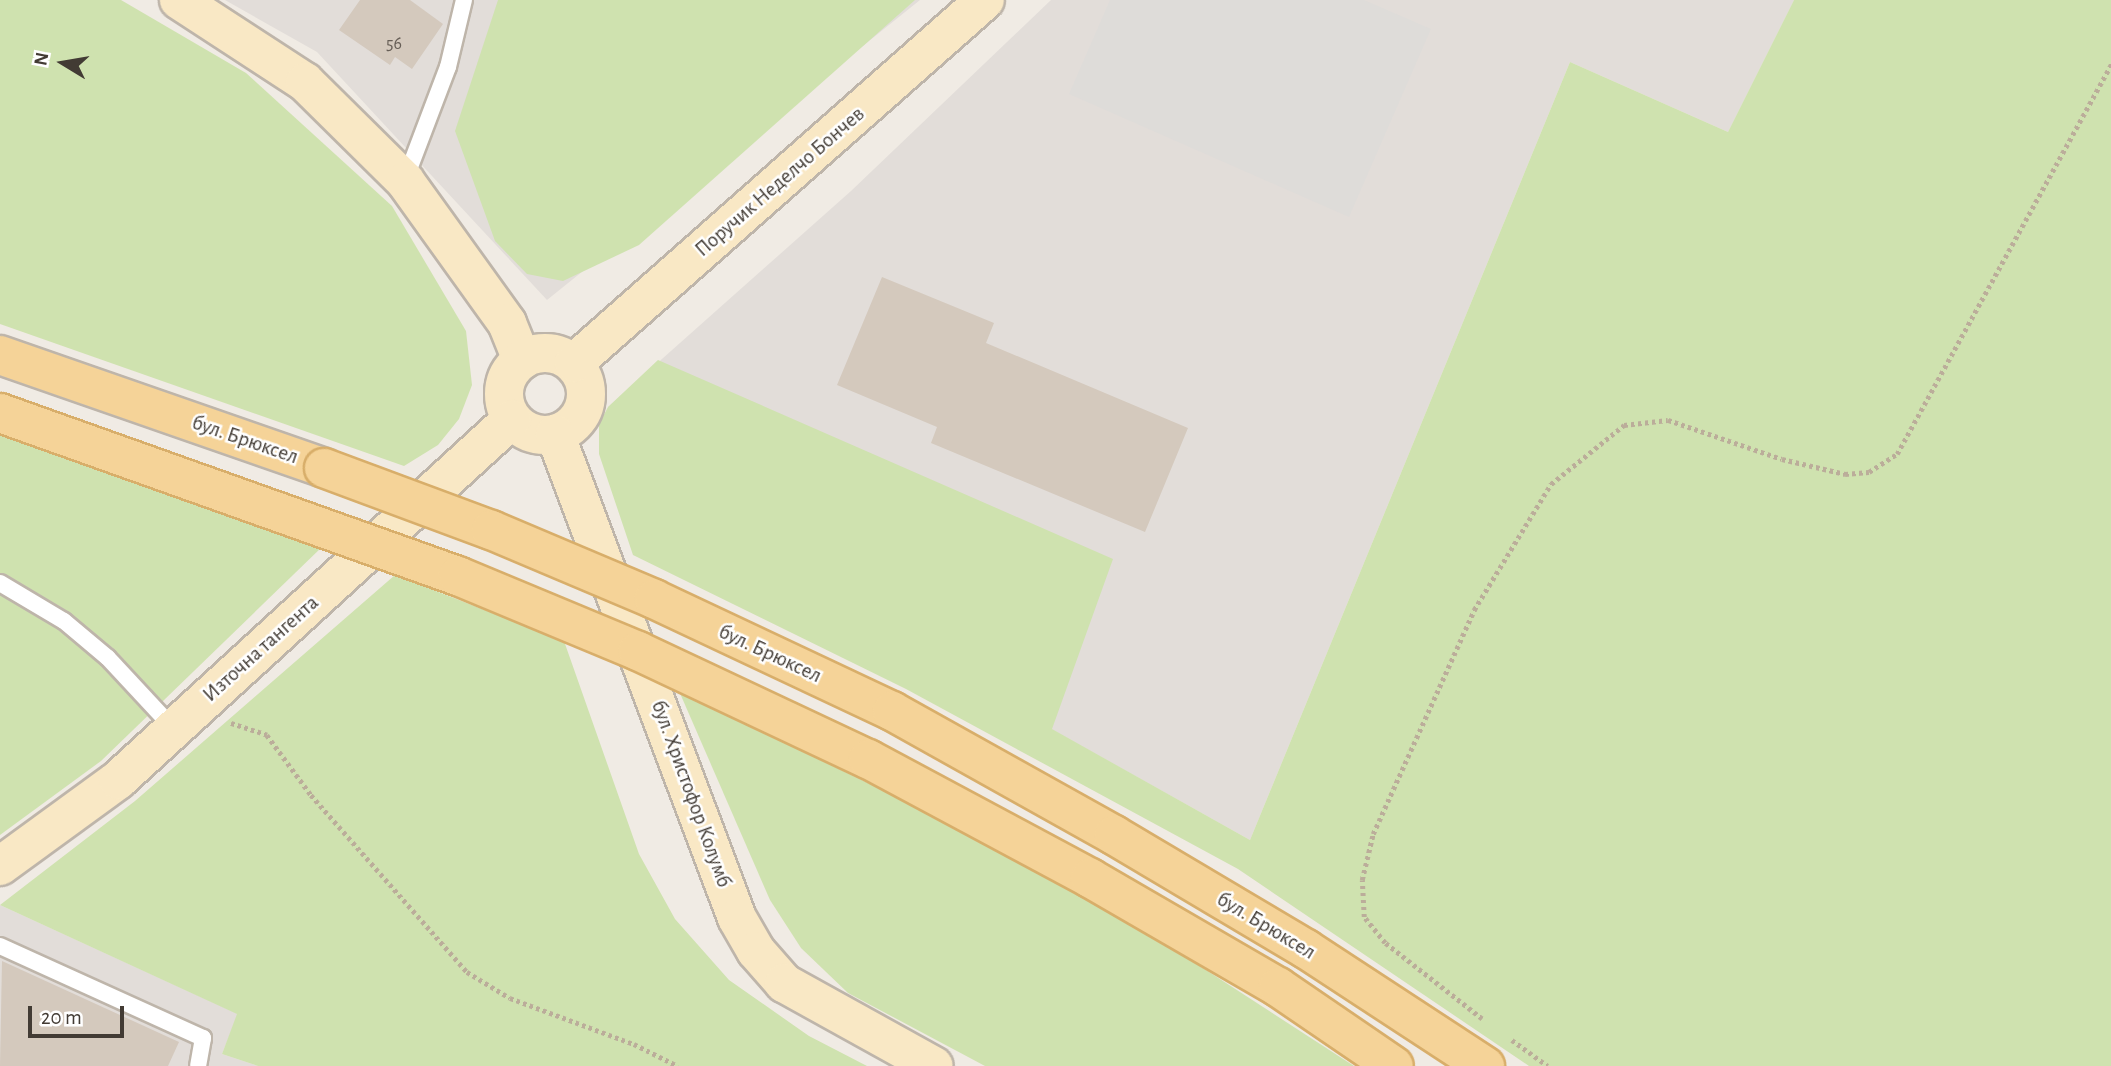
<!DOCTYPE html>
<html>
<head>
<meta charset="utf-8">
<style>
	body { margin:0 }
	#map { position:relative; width:2111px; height:1066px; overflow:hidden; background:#f0ebe4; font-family:"Alegreya Sans",sans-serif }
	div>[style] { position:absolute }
	.industrial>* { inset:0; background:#e2ddd9 }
	.green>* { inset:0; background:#cfe2af }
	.parking>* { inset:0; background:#dedcd9 }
	.building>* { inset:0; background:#d4c9bd }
	.path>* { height:4.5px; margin-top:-2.25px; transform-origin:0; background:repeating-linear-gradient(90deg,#bbad9a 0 3.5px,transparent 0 7px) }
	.roads { filter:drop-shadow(2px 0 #beb5aa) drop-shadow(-2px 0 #beb5aa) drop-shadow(0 2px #beb5aa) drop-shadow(0 -2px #beb5aa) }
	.lane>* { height:16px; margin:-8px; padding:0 8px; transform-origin:8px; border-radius:8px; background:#fff }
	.secondary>* { height:38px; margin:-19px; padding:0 19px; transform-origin:19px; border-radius:19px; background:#f9e8c5 }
	.secondary>.ring { margin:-19px; padding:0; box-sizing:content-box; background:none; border:38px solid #f9e8c5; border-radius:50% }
	.primary>* { height:38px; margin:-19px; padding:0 19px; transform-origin:19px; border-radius:19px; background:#f5d398 }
	.bridges { filter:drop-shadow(2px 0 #d8ae6a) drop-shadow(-2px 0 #d8ae6a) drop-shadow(0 2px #d8ae6a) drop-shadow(0 -2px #d8ae6a) }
	.primary-bridge>* { height:38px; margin:-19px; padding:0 19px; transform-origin:19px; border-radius:19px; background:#f5d398 }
	span { translate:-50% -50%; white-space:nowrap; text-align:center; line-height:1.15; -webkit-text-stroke:5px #fff; paint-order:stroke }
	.number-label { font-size:18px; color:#665e56 }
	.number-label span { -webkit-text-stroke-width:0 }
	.street-label { font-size:21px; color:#423b34 }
	.north { position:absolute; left:28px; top:28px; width:70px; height:70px; -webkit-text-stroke:5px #fff; paint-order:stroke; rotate:281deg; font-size:19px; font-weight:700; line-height:28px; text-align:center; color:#423b34 }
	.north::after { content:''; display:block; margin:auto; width:24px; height:32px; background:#423b34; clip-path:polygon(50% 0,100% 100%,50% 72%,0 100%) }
	.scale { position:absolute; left:28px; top:1006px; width:96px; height:32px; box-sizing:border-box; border:4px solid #423b34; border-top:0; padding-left:9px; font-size:21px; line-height:24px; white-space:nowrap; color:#423b34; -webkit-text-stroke:5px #fff; paint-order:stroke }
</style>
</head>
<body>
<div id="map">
	<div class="industrial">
		<i style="clip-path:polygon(225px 0,920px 0,547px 300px,317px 52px)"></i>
		<i style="clip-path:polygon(1051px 0,1794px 0,1728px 132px,1570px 62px,1250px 840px,1051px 729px,608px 407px,851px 191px)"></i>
		<i style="clip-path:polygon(0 905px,238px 1014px,222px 1054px,258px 1066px,0 1066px)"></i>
	</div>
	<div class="green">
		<i style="clip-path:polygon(0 0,121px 0,246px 73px,392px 206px,466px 331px,472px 385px,459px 419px,438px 445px,404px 466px,0 324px)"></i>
		<i style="clip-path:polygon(498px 0,915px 0,639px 245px,563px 281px,527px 274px,495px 241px,455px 131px)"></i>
		<i style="clip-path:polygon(1794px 0,2111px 0,2111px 1066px,1529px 1066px,1238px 869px,906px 689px,633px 555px,599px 454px,599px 424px,608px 407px,658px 360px,1113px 559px,1052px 729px,1250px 840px,1570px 62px,1728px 132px)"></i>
		<i style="clip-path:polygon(0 432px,323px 546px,101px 761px,0 835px)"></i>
		<i style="clip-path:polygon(395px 575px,564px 641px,639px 854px,675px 919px,729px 980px,809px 1036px,867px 1066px,258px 1066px,222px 1054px,237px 1014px,0 905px,135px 801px)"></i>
		<i style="clip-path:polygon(679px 691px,915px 806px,1155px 937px,1354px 1066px,985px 1066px,848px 993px,801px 948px,770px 900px)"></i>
	</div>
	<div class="parking">
		<i style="clip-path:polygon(1110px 0,1364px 0,1431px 29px,1349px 217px,1069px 94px)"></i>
	</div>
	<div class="building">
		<i style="clip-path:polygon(360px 0,410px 0,443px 24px,412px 69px,395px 57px,390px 65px,339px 30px)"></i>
		<i style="clip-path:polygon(882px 277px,994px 323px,986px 343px,1188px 428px,1145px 532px,931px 443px,937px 427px,837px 385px)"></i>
		<i style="clip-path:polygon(2px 961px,179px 1042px,168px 1066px,0 1066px)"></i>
	</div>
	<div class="path">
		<i style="left:231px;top:723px;width:38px;rotate:18deg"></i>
		<i style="left:267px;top:735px;width:74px;rotate:53.7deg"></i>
		<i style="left:311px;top:795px;width:236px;rotate:48.6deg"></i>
		<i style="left:467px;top:972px;width:50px;rotate:31.2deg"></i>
		<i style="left:510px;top:998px;width:132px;rotate:20.4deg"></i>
		<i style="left:634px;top:1044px;width:49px;rotate:26.6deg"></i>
		<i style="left:1482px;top:1019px;width:123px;rotate:-141.9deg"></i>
		<i style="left:1385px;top:943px;width:33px;rotate:-129deg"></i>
		<i style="left:1364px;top:917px;width:37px;rotate:-93deg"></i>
		<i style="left:1362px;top:880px;width:47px;rotate:-76.6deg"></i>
		<i style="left:1373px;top:834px;width:246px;rotate:-65.7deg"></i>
		<i style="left:1474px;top:610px;width:148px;rotate:-58.6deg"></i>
		<i style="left:1551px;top:484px;width:94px;rotate:-38.9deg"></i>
		<i style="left:1624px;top:425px;width:44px;rotate:-6.5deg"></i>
		<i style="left:1668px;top:420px;width:120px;rotate:18.9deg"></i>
		<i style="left:1782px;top:459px;width:65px;rotate:13.4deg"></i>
		<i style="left:1845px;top:474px;width:24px;rotate:-5deg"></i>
		<i style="left:1869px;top:472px;width:33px;rotate:-33deg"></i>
		<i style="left:1897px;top:454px;width:445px;rotate:-61.2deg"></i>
		<i style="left:1512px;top:1040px;width:44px;rotate:35.8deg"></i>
	</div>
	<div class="roads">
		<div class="lane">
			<i style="left:405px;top:180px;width:121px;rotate:-69.2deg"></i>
			<i style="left:448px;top:67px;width:69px;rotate:-76.6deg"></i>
			<i style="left:0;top:583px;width:74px;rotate:30.7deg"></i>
			<i style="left:64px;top:621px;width:57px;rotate:40.1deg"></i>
			<i style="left:108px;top:658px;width:97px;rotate:47.1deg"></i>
			<i style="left:0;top:946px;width:223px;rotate:24.4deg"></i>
			<i style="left:203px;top:1038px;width:28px;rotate:100deg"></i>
		</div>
		<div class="secondary">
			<i style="left:179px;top:0;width:150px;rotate:33.1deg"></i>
			<i style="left:305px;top:82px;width:141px;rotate:44.7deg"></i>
			<i style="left:405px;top:181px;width:175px;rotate:54.3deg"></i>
			<i style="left:507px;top:323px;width:40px;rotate:68deg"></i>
			<i class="ring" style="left:504px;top:353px;width:44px;height:44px"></i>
			<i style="left:574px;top:363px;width:548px;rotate:-41.45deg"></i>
			<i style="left:555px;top:434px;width:517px;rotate:69.39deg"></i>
			<i style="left:737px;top:918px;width:38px;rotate:60deg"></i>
			<i style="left:756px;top:951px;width:43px;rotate:48.8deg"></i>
			<i style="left:784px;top:983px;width:171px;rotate:29deg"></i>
			<i style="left:0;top:866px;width:146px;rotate:-36.1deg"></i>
			<i style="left:118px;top:780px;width:534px;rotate:-42.5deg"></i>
		</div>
		<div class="primary">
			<i style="left:0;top:355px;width:343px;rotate:19.2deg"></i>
		</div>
	</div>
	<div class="bridges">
		<div class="primary-bridge">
			<i style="left:0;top:413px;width:486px;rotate:19.6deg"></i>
			<i style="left:458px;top:576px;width:195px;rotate:22.6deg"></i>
			<i style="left:638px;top:651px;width:254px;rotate:25.2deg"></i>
			<i style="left:868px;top:759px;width:252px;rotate:28.2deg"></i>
			<i style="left:1090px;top:878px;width:217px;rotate:30.1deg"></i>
			<i style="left:1278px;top:987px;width:140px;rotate:34.3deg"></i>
			<i style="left:324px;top:468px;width:178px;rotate:20.4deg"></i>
			<i style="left:491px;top:530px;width:177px;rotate:22.9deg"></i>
			<i style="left:654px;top:599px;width:263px;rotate:25.2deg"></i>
			<i style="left:892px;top:711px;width:254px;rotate:29.2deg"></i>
			<i style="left:1114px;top:835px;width:223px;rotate:30.7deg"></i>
			<i style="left:1306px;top:949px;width:214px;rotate:33.2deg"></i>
		</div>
	</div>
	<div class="number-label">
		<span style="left:394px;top:44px">56</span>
	</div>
	<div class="street-label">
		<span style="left:780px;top:182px;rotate:-41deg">Поручик Неделчо Бончев</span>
		<span style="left:245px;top:440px;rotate:19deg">бул. Брюксел</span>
		<span style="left:261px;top:649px;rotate:-42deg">Източна тангента</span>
		<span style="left:770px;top:654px;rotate:25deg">бул. Брюксел</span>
		<span style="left:691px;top:794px;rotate:70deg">бул. Христофор Колумб</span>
		<span style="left:1266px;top:926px;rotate:31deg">бул. Брюксел</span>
	</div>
	<div class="north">N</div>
	<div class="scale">20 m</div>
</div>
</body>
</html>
